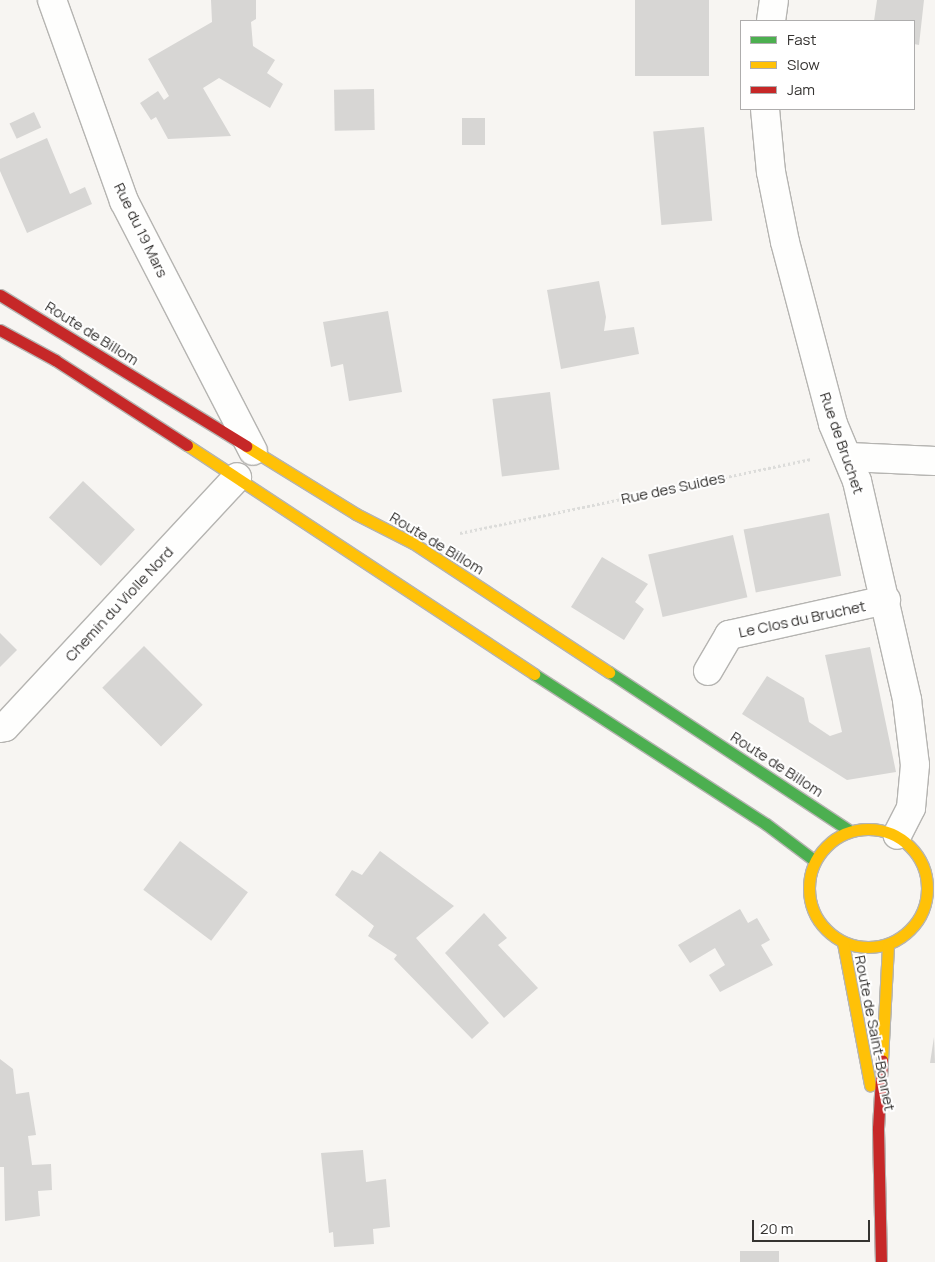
<!DOCTYPE html>
<html>
<head>
<meta charset="utf-8">
<style>
	body { margin:0 }
	#map { position:relative; width:935px; height:1262px; overflow:hidden; background:#f7f5f2; font-family:Manrope,sans-serif }
	div>[style] { position:absolute }
	.building>* { inset:0; background:#d7d6d4; transform-origin:0 0 }
	.path>* { height:3px; margin-top:-1.5px; transform-origin:0; background:repeating-linear-gradient(90deg,#dcdcda 0 2.5px,transparent 0 5px) }
	.roads { filter:drop-shadow(1px 0 #b5b4b1) drop-shadow(-1px 0 #b5b4b1) drop-shadow(0 1px #b5b4b1) drop-shadow(0 -1px #b5b4b1) }
	.street>* { height:28px; margin:-14px; padding:0 14px; transform-origin:14px; border-radius:14px; background:#fefefd }
	.fast>* { height:11px; margin:-5.5px; padding:0 5.5px; transform-origin:5.5px; border-radius:5.5px; background:#4caf50 }
	.slow>* { height:11px; margin:-5.5px; padding:0 5.5px; transform-origin:5.5px; border-radius:5.5px; background:#ffc107 }
	.slow>.ring { margin:-5.5px; padding:0; box-sizing:content-box; background:none; border:11px solid #ffc107; border-radius:50% }
	.jam>* { height:11px; margin:-5.5px; padding:0 5.5px; transform-origin:5.5px; border-radius:5.5px; background:#c62828 }
	span { translate:-50% -50%; white-space:nowrap; text-align:center; line-height:1.15; -webkit-text-stroke:4px #fff; paint-order:stroke }
	.street-label { font-size:15px; color:#353331 }
	.legend { position:absolute; left:740px; top:20px; width:175px; height:90px; box-sizing:border-box; background:#fff; border:1px solid #aeadad; margin:0; padding:6px 9px; list-style:none; font-size:15px; color:#353331 }
	.legend li { display:flex; align-items:center; gap:10px; height:25px }
	.legend b { width:25px; border:1px solid #aeadad }
	.scale { position:absolute; left:752px; top:1220px; width:118px; height:22px; box-sizing:border-box; border:2px solid #353331; border-top:0; padding-left:6px; font-size:15px; line-height:18px; white-space:nowrap; color:#353331; -webkit-text-stroke:4px #fff; paint-order:stroke }
</style>
</head>
<body>
<div id="map">
	<div class="building">
		<i style="clip-path:polygon(211px 0,256px 0,256px 19px,251px 22px,253px 46px,275px 60px,267px 73px,283px 84px,270px 108px,219px 78px,203px 88px,231px 136px,168px 139px,156px 117px,151px 120px,140px 103px,158px 91px,164px 100px,169px 96px,148px 59px,212px 22px)"></i>
		<i style="left:635px;top:0;width:74px;height:76px"></i>
		<i style="clip-path:polygon(877px 0,924px 0,919px 45px,914px 44px,914px 21px,874px 21px)"></i>
		<i style="left:374px;top:89px;width:41px;height:40px;rotate:89deg"></i>
		<i style="left:34px;top:112px;width:17px;height:27px;rotate:65deg"></i>
		<i style="left:462px;top:118px;width:23px;height:27px"></i>
		<i style="left:704px;top:127px;width:94px;height:51px;rotate:85deg"></i>
		<i style="clip-path:polygon(47px 138px,70px 194px,85px 187px,92px 204px,27px 233px,0 171px,0 159px)"></i>
		<i style="clip-path:polygon(599px 281px,606px 317px,604px 331px,634px 327px,639px 354px,561px 369px,547px 290px)"></i>
		<i style="clip-path:polygon(388px 311px,402px 392px,349px 401px,343px 364px,331px 367px,323px 322px)"></i>
		<i style="left:550px;top:392px;width:78px;height:58px;rotate:83deg"></i>
		<i style="left:83px;top:481px;width:71px;height:50px;rotate:43deg"></i>
		<i style="left:829px;top:513px;width:64px;height:87px;rotate:79deg"></i>
		<i style="left:733px;top:535px;width:64px;height:87px;rotate:77deg"></i>
		<i style="clip-path:polygon(602px 557px,648px 584px,635px 602px,644px 609px,624px 640px,571px 607px)"></i>
		<i style="clip-path:polygon(0 633px,17px 650px,0 667px)"></i>
		<i style="left:144px;top:646px;width:83px;height:59px;rotate:45deg"></i>
		<i style="clip-path:polygon(870px 647px,896px 772px,847px 780px,742px 714px,767px 676px,804px 698px,809px 722px,830px 736px,842px 732px,825px 655px)"></i>
		<i style="left:180px;top:841px;width:85px;height:61px;rotate:37deg"></i>
		<i style="clip-path:polygon(380px 851px,454px 906px,416px 938px,489px 1023px,472px 1039px,394px 959px,397px 955px,368px 936px,374px 926px,335px 895px,352px 870px,362px 875px)"></i>
		<i style="clip-path:polygon(740px 909px,748px 923px,757px 918px,770px 940px,761px 945px,773px 965px,720px 992px,709px 975px,725px 965px,715px 948px,690px 963px,678px 945px)"></i>
		<i style="clip-path:polygon(484px 913px,507px 938px,498px 945px,538px 988px,504px 1018px,445px 953px)"></i>
		<i style="clip-path:polygon(934px 1037px,935px 1063px,930px 1063px)"></i>
		<i style="clip-path:polygon(0 1059px,13px 1069px,16px 1094px,29px 1092px,36px 1135px,28px 1136px,32px 1165px,51px 1164px,52px 1190px,38px 1191px,40px 1216px,5px 1221px,4px 1167px,0 1167px)"></i>
		<i style="clip-path:polygon(363px 1150px,366px 1182px,386px 1179px,390px 1227px,373px 1229px,374px 1244px,334px 1247px,333px 1232px,329px 1233px,321px 1153px)"></i>
		<i style="left:740px;top:1251px;width:39px;height:11px"></i>
	</div>
	<div class="path">
		<i style="left:460px;top:533px;width:359px;rotate:-11.9deg"></i>
	</div>
	<div class="roads">
		<div class="street">
			<i style="left:52px;top:0;width:214px;rotate:70.3deg"></i>
			<i style="left:124px;top:201px;width:281px;rotate:62.7deg"></i>
			<i style="left:771px;top:21px;width:21px;rotate:-82deg"></i>
			<i style="left:765px;top:109px;width:63px;rotate:84.6deg"></i>
			<i style="left:771px;top:172px;width:71px;rotate:78.7deg"></i>
			<i style="left:785px;top:242px;width:188px;rotate:75.2deg"></i>
			<i style="left:833px;top:424px;width:62px;rotate:67.2deg"></i>
			<i style="left:857px;top:481px;width:225px;rotate:77.1deg"></i>
			<i style="left:907px;top:700px;width:65px;rotate:83deg"></i>
			<i style="left:915px;top:765px;width:43px;rotate:95.3deg"></i>
			<i style="left:911px;top:808px;width:30px;rotate:117deg"></i>
			<i style="left:849px;top:457px;width:86px;rotate:2.7deg"></i>
			<i style="left:708px;top:671px;width:42px;rotate:-59.7deg"></i>
			<i style="left:729px;top:635px;width:161px;rotate:-12.6deg"></i>
			<i style="left:0;top:728px;width:5px;rotate:-11deg"></i>
			<i style="left:5px;top:727px;width:341px;rotate:-47.1deg"></i>
		</div>
		<div class="fast">
			<i style="left:609px;top:672px;width:289px;rotate:33.4deg"></i>
			<i style="left:534px;top:674px;width:276px;rotate:32.9deg"></i>
			<i style="left:766px;top:824px;width:60px;rotate:36.9deg"></i>
		</div>
		<div class="slow">
			<i style="left:187px;top:445px;width:416px;rotate:33.4deg"></i>
			<i style="left:246px;top:446px;width:129px;rotate:31.7deg"></i>
			<i style="left:356px;top:514px;width:64px;rotate:27deg"></i>
			<i style="left:413px;top:543px;width:235px;rotate:33.4deg"></i>
			<i class="ring" style="left:809px;top:829px;width:107px;height:107px"></i>
			<i style="left:843px;top:943px;width:145px;rotate:79.2deg"></i>
			<i style="left:882px;top:1060px;width:115px;rotate:-87deg"></i>
		</div>
		<div class="jam">
			<i style="left:0;top:295px;width:289px;rotate:31.5deg"></i>
			<i style="left:0;top:330px;width:63px;rotate:28.6deg"></i>
			<i style="left:55px;top:360px;width:157px;rotate:32.8deg"></i>
			<i style="left:881px;top:1262px;width:134px;rotate:-91.3deg"></i>
			<i style="left:878px;top:1128px;width:68px;rotate:-86.6deg"></i>
		</div>
	</div>
	<div class="street-label">
		<span style="left:141px;top:230px;rotate:64deg">Rue du 19 Mars</span>
		<span style="left:92px;top:333px;rotate:32deg">Route de Billom</span>
		<span style="left:842px;top:443px;rotate:71deg">Rue de Bruchet</span>
		<span style="left:673px;top:488px;rotate:-12deg">Rue des Suides</span>
		<span style="left:437px;top:543px;rotate:31deg">Route de Billom</span>
		<span style="left:119px;top:604px;rotate:-47deg">Chemin du Violle Nord</span>
		<span style="left:802px;top:619px;rotate:-12deg">Le Clos du Bruchet</span>
		<span style="left:777px;top:764px;rotate:33deg">Route de Billom</span>
		<span style="left:875px;top:1033px;rotate:79deg">Route de Saint-Bonnet</span>
	</div>
	<ul class="legend">
	<li><b style="height:6px;background:#4caf50"></b>Fast</li>
	<li><b style="height:6px;background:#ffc107"></b>Slow</li>
	<li><b style="height:6px;background:#c62828"></b>Jam</li>
	</ul>
	<div class="scale">20 m</div>
</div>
</body>
</html>
